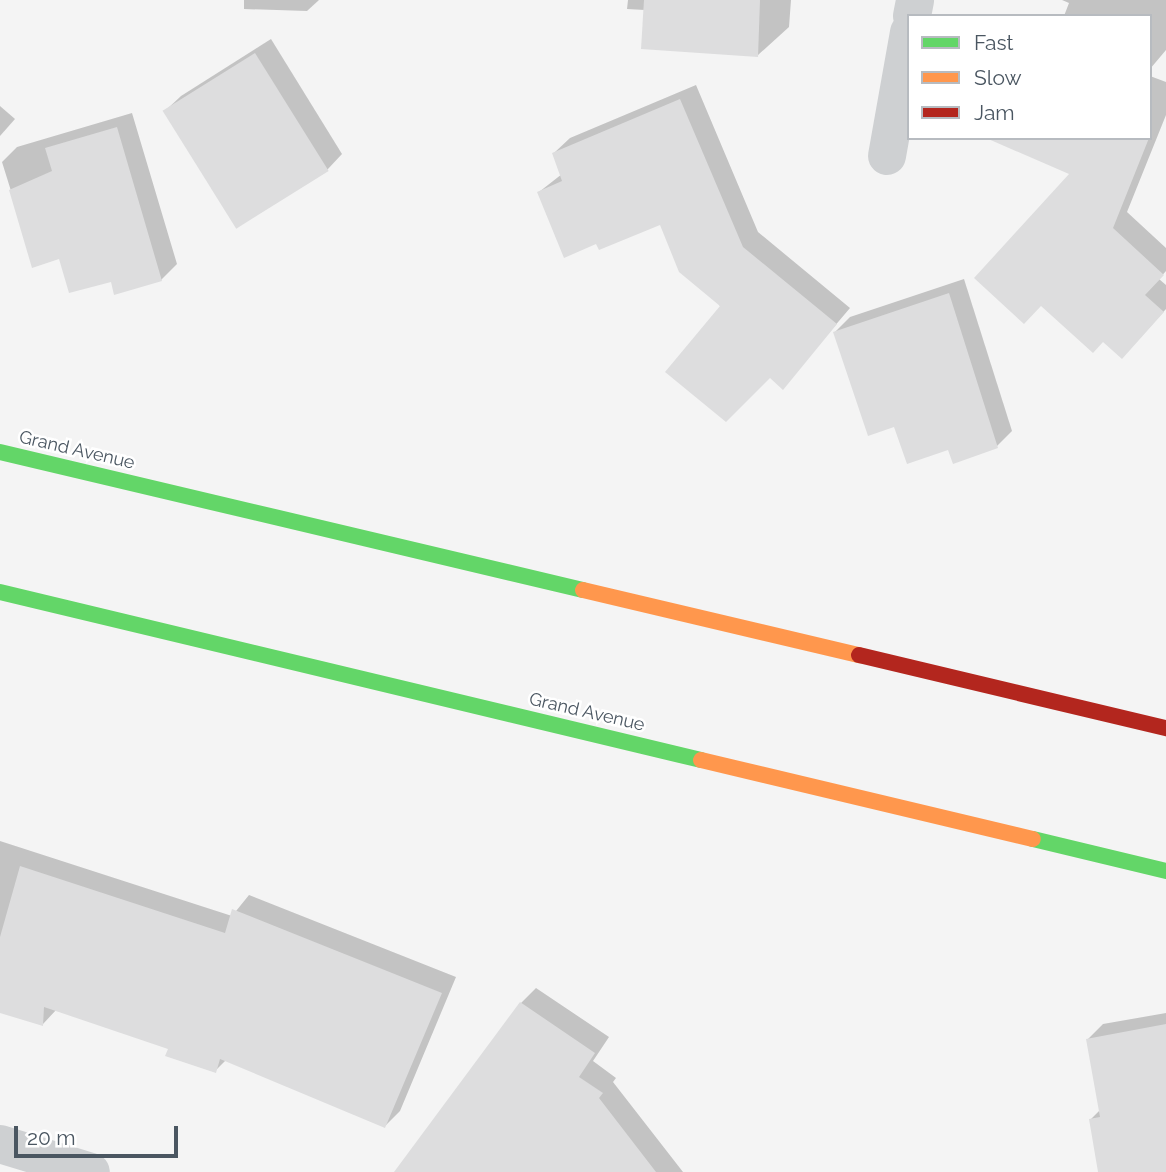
<!DOCTYPE html>
<html>
<head>
<meta charset="utf-8">
<style>
	body { margin:0 }
	#map { position:relative; width:1166px; height:1172px; overflow:hidden; background:#f4f4f4; font-family:Raleway,sans-serif }
	div>[style] { position:absolute }
	.shadow>* { inset:0; background:#0003 }
	.building>* { inset:0; background:#ddddde; transform-origin:0 0 }
	.street>* { height:38px; margin:-19px; padding:0 19px; transform-origin:19px; border-radius:19px; background:#ced0d2 }
	.fast>* { height:16px; margin:-8px; padding:0 8px; transform-origin:8px; border-radius:8px; background:#63d668 }
	.slow>* { height:16px; margin:-8px; padding:0 8px; transform-origin:8px; border-radius:8px; background:#ff974d }
	.jam>* { height:16px; margin:-8px; padding:0 8px; transform-origin:8px; border-radius:8px; background:#b3261e }
	span { translate:-50% -50%; white-space:nowrap; text-align:center; line-height:1.15; -webkit-text-stroke:5px #fff; paint-order:stroke }
	.street-label { font-size:18px; color:#4a5661 }
	.legend { position:absolute; left:907px; top:14px; width:245px; height:126px; box-sizing:border-box; background:#fff; border:2px solid #b7bbc0; margin:0; padding:9px 12px; list-style:none; font-size:21px; color:#4a5661 }
	.legend li { display:flex; align-items:center; gap:14px; height:35px }
	.legend b { width:35px; border:2px solid #b7bbc0 }
	.scale { position:absolute; left:14px; top:1126px; width:164px; height:32px; box-sizing:border-box; border:4px solid #4a5661; border-top:0; padding-left:9px; font-size:21px; line-height:24px; white-space:nowrap; color:#4a5661; -webkit-text-stroke:5px #fff; paint-order:stroke }
</style>
</head>
<body>
<div id="map">
	<div class="shadow">
		<i style="clip-path:polygon(244px 0,319px 0,307px 11px,244px 9px)"></i>
		<i style="clip-path:polygon(628px 0,791px 0,789px 27px,758px 55px,645px 10px,627px 9px)"></i>
		<i style="clip-path:polygon(1062px 0,1166px 0,1166px 50px,1150px 69px,1150px 16px,1064px 16px,1069px 3px)"></i>
		<i style="clip-path:polygon(271px 39px,342px 154px,327px 170px,165px 111px,181px 96px)"></i>
		<i style="clip-path:polygon(1150px 76px,1166px 82px,1166px 115px,1127px 212px,1166px 248px,1166px 271px,1159px 279px,1166px 285px,1166px 309px,1137px 341px,1072px 173px,1037px 138px,1150px 138px)"></i>
		<i style="clip-path:polygon(696px 85px,758px 232px,850px 308px,783px 387px,770px 376px,660px 222px,597px 242px,539px 192px,562px 174px,554px 153px,570px 138px)"></i>
		<i style="clip-path:polygon(0 106px,15px 119px,0 136px)"></i>
		<i style="clip-path:polygon(132px 113px,177px 264px,161px 280px,112px 280px,60px 257px,34px 265px,2px 162px,17px 147px)"></i>
		<i style="clip-path:polygon(964px 279px,1012px 431px,997px 446px,949px 448px,895px 425px,835px 332px,850px 317px)"></i>
		<i style="clip-path:polygon(0 841px,232px 916px,249px 895px,456px 977px,400px 1111px,385px 1126px,227px 1059px,215px 1071px,170px 1048px,57px 1009px,43px 1024px,0 1010px)"></i>
		<i style="clip-path:polygon(536px 988px,609px 1037px,593px 1061px,616px 1078px,613px 1082px,683px 1172px,421px 1172px,521px 1003px)"></i>
		<i style="clip-path:polygon(1166px 1013px,1166px 1171px,1100px 1172px,1091px 1119px,1100px 1110px,1088px 1039px,1103px 1024px)"></i>
	</div>
	<div class="building">
		<i style="clip-path:polygon(644px 0,760px 0,758px 57px,641px 49px)"></i>
		<i style="left:255px;top:53px;width:139px;height:109px;rotate:58deg"></i>
		<i style="clip-path:polygon(680px 99px,743px 247px,837px 324px,783px 390px,770px 378px,726px 422px,665px 372px,720px 306px,679px 272px,660px 225px,599px 250px,596px 244px,564px 258px,537px 192px,562px 181px,552px 153px)"></i>
		<i style="clip-path:polygon(117px 127px,162px 281px,114px 295px,111px 282px,69px 293px,59px 259px,32px 268px,9px 190px,52px 171px,45px 148px)"></i>
		<i style="clip-path:polygon(986px 138px,1149px 138px,1113px 228px,1164px 275px,1145px 295px,1164px 312px,1122px 359px,1103px 342px,1093px 353px,1041px 306px,1024px 324px,974px 278px,1069px 174px)"></i>
		<i style="clip-path:polygon(949px 293px,998px 448px,953px 464px,948px 450px,907px 464px,894px 427px,868px 436px,833px 332px)"></i>
		<i style="clip-path:polygon(20px 866px,225px 933px,232px 909px,442px 993px,385px 1128px,220px 1059px,216px 1073px,165px 1056px,168px 1049px,44px 1007px,43px 1026px,0 1013px,0 937px)"></i>
		<i style="clip-path:polygon(520px 1002px,595px 1053px,579px 1077px,603px 1093px,599px 1098px,656px 1172px,394px 1172px)"></i>
		<i style="clip-path:polygon(1166px 1024px,1166px 1172px,1098px 1172px,1089px 1119px,1100px 1117px,1086px 1039px)"></i>
	</div>
	<div class="street">
		<i style="left:912px;top:16px;width:16px;rotate:-79deg"></i>
		<i style="left:887px;top:156px;width:126px;rotate:-79.9deg"></i>
		<i style="left:0;top:1144px;width:95px;rotate:17.1deg"></i>
	</div>
	<div class="fast">
		<i style="left:0;top:452px;width:599px;rotate:13.32deg"></i>
		<i style="left:0;top:592px;width:721px;rotate:13.48deg"></i>
		<i style="left:1033px;top:839px;width:137px;rotate:13.5deg"></i>
	</div>
	<div class="slow">
		<i style="left:583px;top:590px;width:284px;rotate:13.3deg"></i>
		<i style="left:701px;top:760px;width:341px;rotate:13.4deg"></i>
	</div>
	<div class="jam">
		<i style="left:859px;top:655px;width:316px;rotate:13.4deg"></i>
	</div>
	<div class="street-label">
		<span style="left:77px;top:450px;rotate:13deg">Grand Avenue</span>
		<span style="left:587px;top:712px;rotate:13deg">Grand Avenue</span>
	</div>
	<ul class="legend">
	<li><b style="height:9px;background:#63d668"></b>Fast</li>
	<li><b style="height:9px;background:#ff974d"></b>Slow</li>
	<li><b style="height:9px;background:#b3261e"></b>Jam</li>
	</ul>
	<div class="scale">20 m</div>
</div>
</body>
</html>
